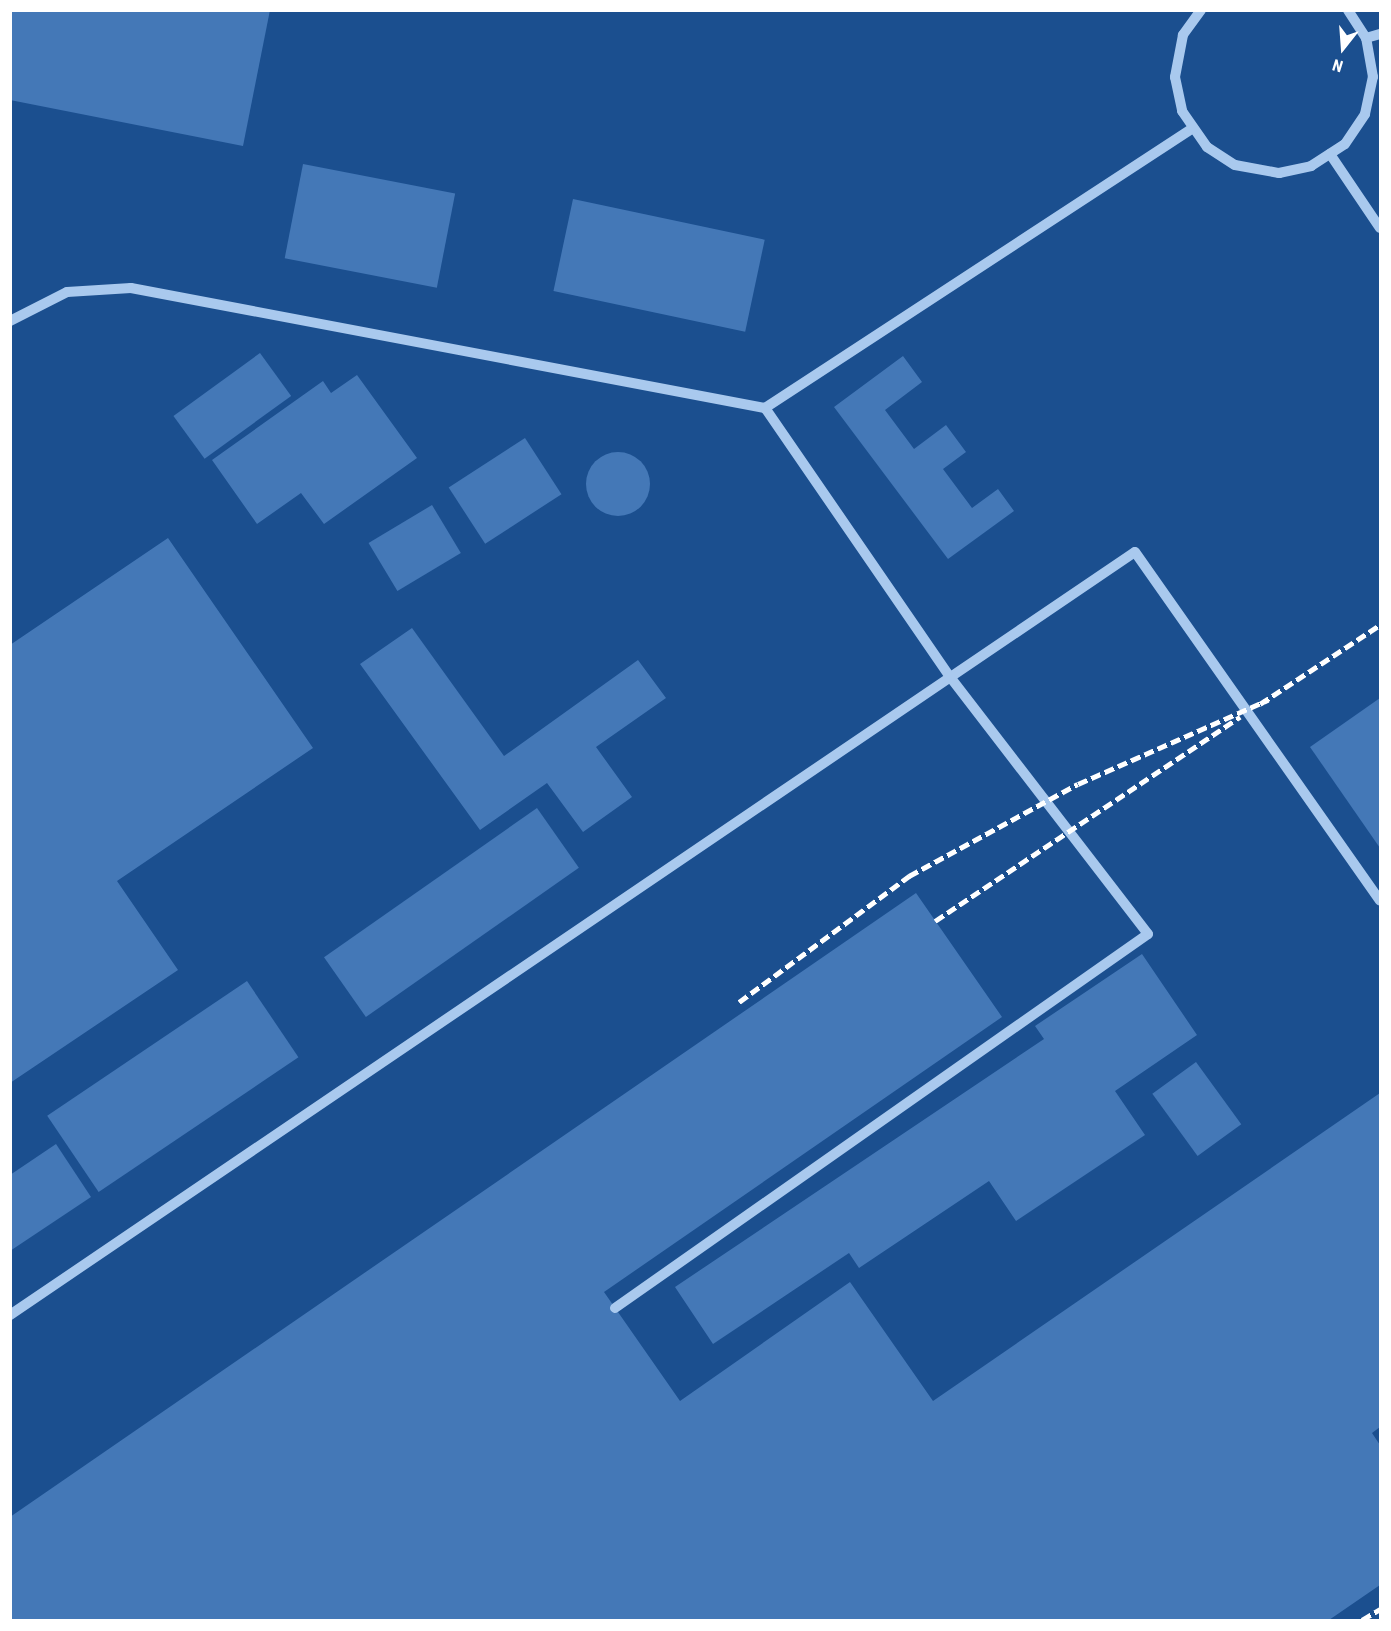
<!DOCTYPE html>
<html>
<head>
<meta charset="utf-8">
<style>
	body { margin:0 }
	#map { position:relative; width:1391px; height:1631px; overflow:hidden; background:#1b4f8f; font-family:"Roboto Condensed",sans-serif }
	div>[style] { position:absolute }
	.building>* { inset:0; background:#4478b7; transform-origin:0 0 }
	.round { border-radius:50% }
	.minor>* { height:10px; margin:-5px; padding:0 5px; transform-origin:5px; border-radius:5px; background:#a9c9ee }
	.rail>* { height:4.5px; margin-top:-2.25px; transform-origin:0; background:repeating-linear-gradient(90deg,#fff 0 10px,transparent 0 14.5px) }
	span { translate:-50% -50%; white-space:nowrap; text-align:center; line-height:1.15; -webkit-text-stroke:6px #1b4f8f; paint-order:stroke }
	.frame { position:absolute; inset:0; border:12px solid #fff; pointer-events:none }
	.north { position:absolute; left:1313px; top:18px; width:60px; height:60px; -webkit-text-stroke:4px #1b4f8f; paint-order:stroke; rotate:197deg; font-size:16px; font-weight:700; line-height:24px; text-align:center; color:#fff }
	.north::after { content:''; display:block; margin:auto; width:21px; height:27px; background:#fff; clip-path:polygon(50% 0,100% 100%,50% 72%,0 100%) }
</style>
</head>
<body>
<div id="map">
	<div class="building">
		<i style="clip-path:polygon(10px 10px,270px 10px,243px 146px,10px 100px)"></i>
		<i style="left:303px;top:164px;width:155px;height:96px;rotate:11deg"></i>
		<i style="left:573px;top:199px;width:196px;height:94px;rotate:12deg"></i>
		<i style="left:260px;top:353px;width:53px;height:107px;rotate:54deg"></i>
		<i style="clip-path:polygon(903px 356px,922px 382px,885px 410px,914px 449px,946px 425px,966px 452px,943px 469px,972px 508px,998px 489px,1014px 511px,948px 559px,834px 407px)"></i>
		<i style="clip-path:polygon(357px 375px,417px 458px,324px 524px,301px 493px,257px 524px,212px 460px,323px 381px,331px 393px)"></i>
		<i style="left:525px;top:438px;width:67px;height:91px;rotate:57deg"></i>
		<i class="round" style="left:586px;top:452px;width:64px;height:64px"></i>
		<i style="left:432px;top:505px;width:56px;height:74px;rotate:59deg"></i>
		<i style="clip-path:polygon(168px 538px,313px 748px,117px 881px,178px 970px,10px 1083px,10px 645px)"></i>
		<i style="clip-path:polygon(412px 628px,504px 756px,638px 660px,666px 698px,596px 747px,632px 797px,583px 832px,547px 783px,480px 830px,360px 664px)"></i>
		<i style="clip-path:polygon(1380px 698px,1380px 848px,1310px 747px)"></i>
		<i style="left:537px;top:808px;width:73px;height:260px;rotate:55deg"></i>
		<i style="clip-path:polygon(916px 893px,1002px 1017px,604px 1292px,680px 1401px,850px 1282px,933px 1401px,1380px 1093px,1380px 1427px,1372px 1433px,1380px 1445px,1380px 1585px,1329px 1620px,10px 1620px,10px 1517px)"></i>
		<i style="clip-path:polygon(1142px 954px,1197px 1035px,1115px 1091px,1145px 1135px,1016px 1221px,989px 1181px,859px 1268px,849px 1253px,713px 1344px,675px 1287px,1044px 1039px,1035px 1026px)"></i>
		<i style="left:247px;top:981px;width:92px;height:241px;rotate:56deg"></i>
		<i style="left:1196px;top:1062px;width:77px;height:54px;rotate:54deg"></i>
		<i style="clip-path:polygon(56px 1144px,91px 1197px,10px 1251px,10px 1175px)"></i>
	</div>
	<div class="minor">
		<i style="left:1201px;top:10px;width:31px;rotate:126deg"></i>
		<i style="left:1183px;top:35px;width:43px;rotate:100.8deg"></i>
		<i style="left:1175px;top:77px;width:35px;rotate:78deg"></i>
		<i style="left:1182px;top:111px;width:44px;rotate:55.2deg"></i>
		<i style="left:1207px;top:147px;width:33px;rotate:33deg"></i>
		<i style="left:1235px;top:165px;width:45px;rotate:10.3deg"></i>
		<i style="left:1279px;top:173px;width:33px;rotate:-12deg"></i>
		<i style="left:1311px;top:166px;width:40px;rotate:-32.9deg"></i>
		<i style="left:1345px;top:144px;width:36px;rotate:-56deg"></i>
		<i style="left:1365px;top:114px;width:38px;rotate:-78deg"></i>
		<i style="left:1373px;top:77px;width:40px;rotate:-100deg"></i>
		<i style="left:1366px;top:38px;width:33px;rotate:-123deg"></i>
		<i style="left:1366px;top:38px;width:15px;rotate:-16deg"></i>
		<i style="left:1330px;top:154px;width:89px;rotate:56deg"></i>
		<i style="left:10px;top:321px;width:64px;rotate:-27deg"></i>
		<i style="left:67px;top:292px;width:64px;rotate:-3.6deg"></i>
		<i style="left:131px;top:288px;width:645px;rotate:10.72deg"></i>
		<i style="left:765px;top:408px;width:511px;rotate:-33.19deg"></i>
		<i style="left:615px;top:1308px;width:651px;rotate:-35.06deg"></i>
		<i style="left:1148px;top:934px;width:324px;rotate:-127.6deg"></i>
		<i style="left:950px;top:677px;width:326px;rotate:-124.5deg"></i>
		<i style="left:10px;top:1315px;width:1359px;rotate:-34.15deg"></i>
		<i style="left:1135px;top:552px;width:426px;rotate:54.9deg"></i>
	</div>
	<div class="rail">
		<i style="left:1260px;top:704px;width:144px;rotate:-33.4deg"></i>
		<i style="left:935px;top:921px;width:367px;rotate:-33.8deg"></i>
		<i style="left:739px;top:1002px;width:212px;rotate:-36.5deg"></i>
		<i style="left:909px;top:876px;width:192px;rotate:-28.6deg"></i>
		<i style="left:1078px;top:784px;width:208px;rotate:-23.9deg"></i>
		<i style="left:1362px;top:1620px;width:21px;rotate:-31deg"></i>
	</div>
	<div class="frame"></div>
	<div class="north">N</div>
</div>
</body>
</html>
